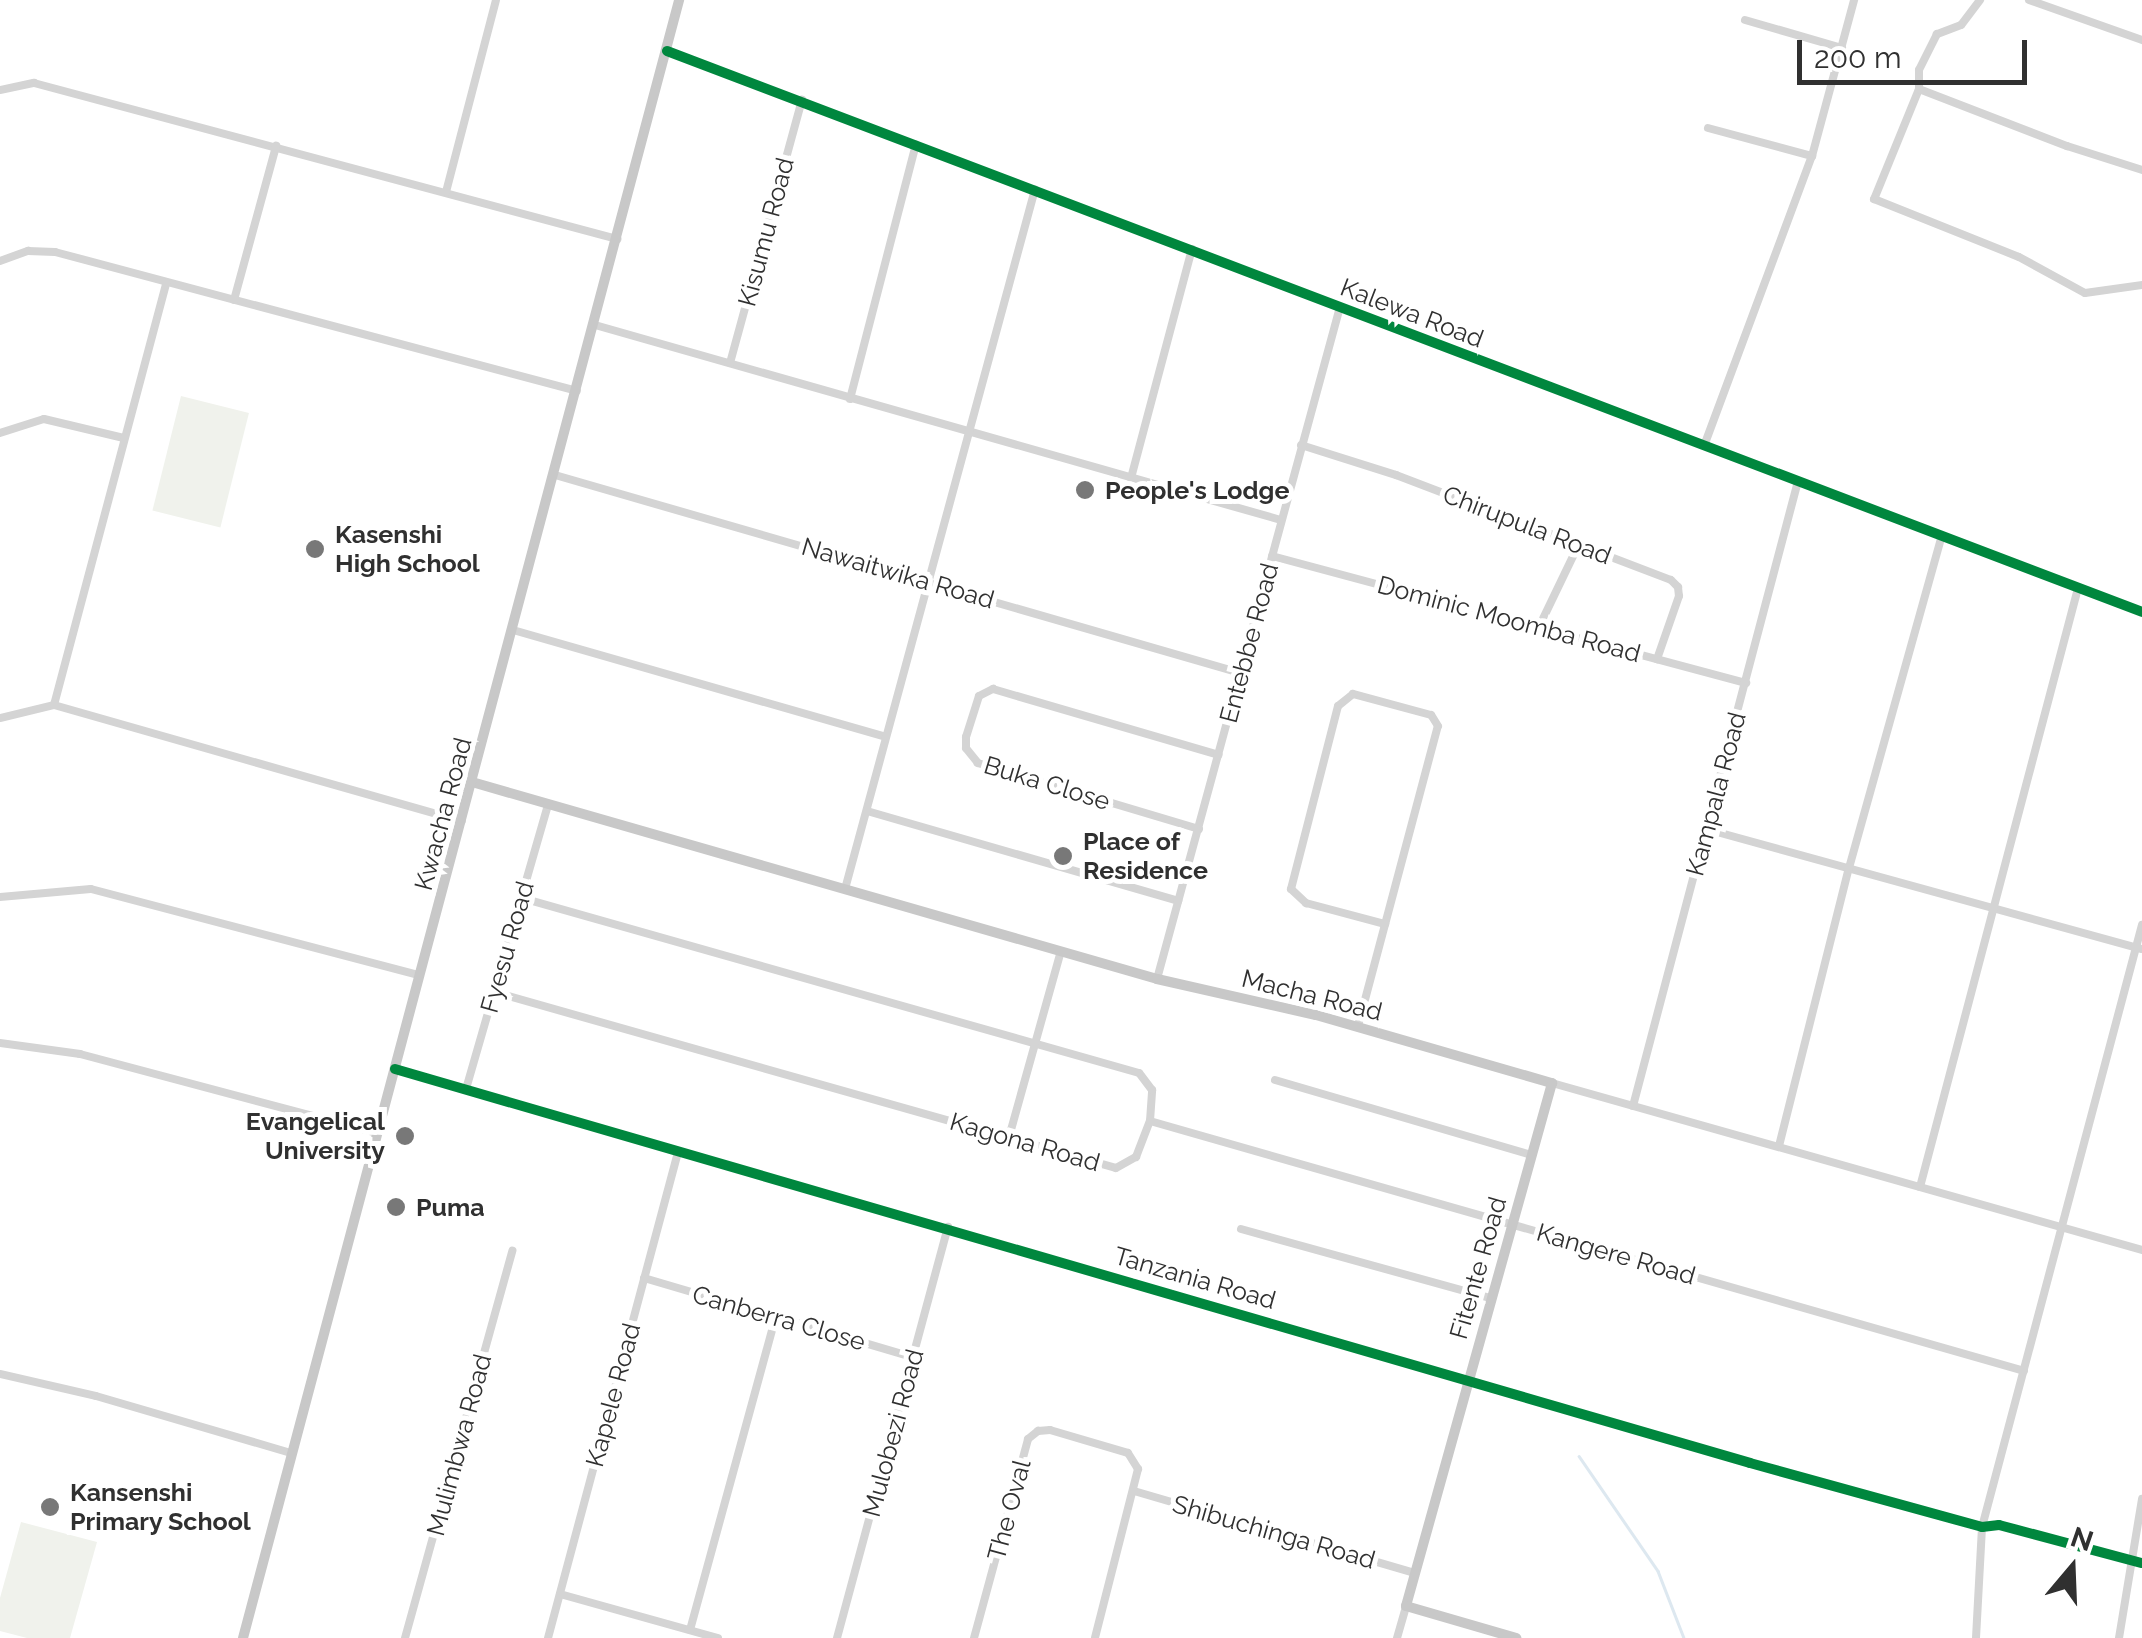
<!DOCTYPE html>
<html>
<head>
<meta charset="utf-8">
<style>
	body { margin:0 }
	#map { position:relative; width:2142px; height:1638px; overflow:hidden; background:#fff; font-family:Raleway,sans-serif }
	div>[style] { position:absolute }
	.green>* { inset:0; background:#f0f2ec; transform-origin:0 0 }
	.stream>* { height:2.5px; margin:-1.25px; padding:0 1.25px; transform-origin:1.25px; border-radius:1.25px; background:#dde8f0 }
	.minor>* { height:8px; margin:-4px; padding:0 4px; transform-origin:4px; border-radius:4px; background:#d4d4d4 }
	.major>* { height:10px; margin:-5px; padding:0 5px; transform-origin:5px; border-radius:5px; background:#c8c8c8 }
	.cycleway>* { height:10px; margin:-5px; padding:0 5px; transform-origin:5px; border-radius:5px; background:#00873e }
	.dots>* { width:28px; height:28px; translate:-50% -50%; box-sizing:border-box; border:5px solid #fff; border-radius:50% }
	span { translate:-50% -50%; white-space:nowrap; text-align:center; line-height:1.15; -webkit-text-stroke:10px #fff; paint-order:stroke }
	.street-label { font-size:25px; color:#303030 }
	.poi-label { font-size:25px; color:#303030; font-weight:700 }
	.left { translate:0 -50%; text-align:left }
	.right { translate:-100% -50%; text-align:right }
	.north { position:absolute; left:2022px; top:1518px; width:100px; height:100px; -webkit-text-stroke:8px #fff; paint-order:stroke; rotate:19deg; font-size:28px; font-weight:700; line-height:40px; text-align:center; color:#303030 }
	.north::after { content:''; display:block; margin:auto; width:35px; height:45px; background:#303030; clip-path:polygon(50% 0,100% 100%,50% 72%,0 100%) }
	.scale { position:absolute; left:1797px; top:40px; width:230px; height:45px; box-sizing:border-box; border:5px solid #303030; border-top:0; padding-left:12px; font-size:30px; line-height:35px; white-space:nowrap; color:#303030; -webkit-text-stroke:8px #fff; paint-order:stroke }
</style>
</head>
<body>
<div id="map">
	<div class="green">
		<i style="left:181px;top:396px;width:70px;height:118px;rotate:14deg"></i>
		<i style="clip-path:polygon(21px 1522px,97px 1542px,70px 1638px,27px 1638px,0 1631px,0 1598px)"></i>
	</div>
	<div class="stream">
		<i style="left:1579px;top:1456px;width:140px;rotate:55.5deg"></i>
		<i style="left:1658px;top:1571px;width:72px;rotate:68.8deg"></i>
	</div>
	<div class="minor">
		<i style="left:1980px;top:0;width:31px;rotate:127deg"></i>
		<i style="left:1961px;top:25px;width:26px;rotate:159deg"></i>
		<i style="left:1937px;top:34px;width:40px;rotate:116.6deg"></i>
		<i style="left:1919px;top:70px;width:19px;rotate:90deg"></i>
		<i style="left:1919px;top:89px;width:119px;rotate:112.2deg"></i>
		<i style="left:1874px;top:199px;width:156px;rotate:21.8deg"></i>
		<i style="left:2019px;top:257px;width:75px;rotate:28.6deg"></i>
		<i style="left:2085px;top:293px;width:58px;rotate:-8deg"></i>
		<i style="left:2029px;top:0;width:120px;rotate:19.5deg"></i>
		<i style="left:1745px;top:20px;width:101px;rotate:16.1deg"></i>
		<i style="left:667px;top:51px;width:1578px;rotate:20.82deg"></i>
		<i style="left:1919px;top:89px;width:159px;rotate:21.1deg"></i>
		<i style="left:2067px;top:146px;width:79px;rotate:17.7deg"></i>
		<i style="left:0;top:90px;width:35px;rotate:-12deg"></i>
		<i style="left:34px;top:83px;width:604px;rotate:14.98deg"></i>
		<i style="left:1708px;top:128px;width:108px;rotate:15.1deg"></i>
		<i style="left:446px;top:192px;width:198px;rotate:-75.4deg"></i>
		<i style="left:0;top:261px;width:30px;rotate:-20deg"></i>
		<i style="left:28px;top:251px;width:27px;rotate:2deg"></i>
		<i style="left:55px;top:252px;width:540px;rotate:14.91deg"></i>
		<i style="left:234px;top:300px;width:160px;rotate:-74.7deg"></i>
		<i style="left:595px;top:325px;width:713px;rotate:15.87deg"></i>
		<i style="left:730px;top:363px;width:273px;rotate:-74.7deg"></i>
		<i style="left:850px;top:399px;width:263px;rotate:-75.5deg"></i>
		<i style="left:0;top:433px;width:46px;rotate:-17.7deg"></i>
		<i style="left:44px;top:419px;width:82px;rotate:13.4deg"></i>
		<i style="left:1301px;top:445px;width:100px;rotate:17.5deg"></i>
		<i style="left:1396px;top:475px;width:294px;rotate:20.9deg"></i>
		<i style="left:1671px;top:580px;width:10px;rotate:45deg"></i>
		<i style="left:1678px;top:587px;width:9px;rotate:84deg"></i>
		<i style="left:1679px;top:596px;width:67px;rotate:109.2deg"></i>
		<i style="left:1704px;top:446px;width:309px;rotate:-69.6deg"></i>
		<i style="left:1812px;top:156px;width:162px;rotate:-74.9deg"></i>
		<i style="left:555px;top:475px;width:713px;rotate:16.12deg"></i>
		<i style="left:1131px;top:478px;width:237px;rotate:-75.1deg"></i>
		<i style="left:1272px;top:556px;width:491px;rotate:15deg"></i>
		<i style="left:1539px;top:627px;width:92px;rotate:-64.3deg"></i>
		<i style="left:513px;top:630px;width:387px;rotate:16deg"></i>
		<i style="left:54px;top:705px;width:437px;rotate:-75.1deg"></i>
		<i style="left:0;top:718px;width:56px;rotate:-13.5deg"></i>
		<i style="left:54px;top:705px;width:424px;rotate:15.9deg"></i>
		<i style="left:867px;top:811px;width:324px;rotate:16.1deg"></i>
		<i style="left:1199px;top:829px;width:231px;rotate:-163.4deg"></i>
		<i style="left:978px;top:763px;width:19px;rotate:-129deg"></i>
		<i style="left:966px;top:748px;width:11px;rotate:-90deg"></i>
		<i style="left:966px;top:737px;width:43px;rotate:-72.4deg"></i>
		<i style="left:979px;top:696px;width:16px;rotate:-27deg"></i>
		<i style="left:993px;top:689px;width:235px;rotate:16.3deg"></i>
		<i style="left:1706px;top:829px;width:452px;rotate:15.4deg"></i>
		<i style="left:845px;top:889px;width:725px;rotate:-74.81deg"></i>
		<i style="left:0;top:897px;width:91px;rotate:-5deg"></i>
		<i style="left:91px;top:889px;width:339px;rotate:14.7deg"></i>
		<i style="left:1157px;top:979px;width:696px;rotate:-74.77deg"></i>
		<i style="left:494px;top:992px;width:646px;rotate:15.8deg"></i>
		<i style="left:1116px;top:1168px;width:23px;rotate:-29deg"></i>
		<i style="left:1136px;top:1157px;width:39px;rotate:-69deg"></i>
		<i style="left:1150px;top:1121px;width:31px;rotate:-86deg"></i>
		<i style="left:1152px;top:1090px;width:21px;rotate:-127deg"></i>
		<i style="left:1139px;top:1073px;width:641px;rotate:-164.17deg"></i>
		<i style="left:1358px;top:1026px;width:310px;rotate:-75.1deg"></i>
		<i style="left:1438px;top:726px;width:13px;rotate:-122deg"></i>
		<i style="left:1431px;top:715px;width:81px;rotate:-164.9deg"></i>
		<i style="left:1353px;top:694px;width:19px;rotate:141deg"></i>
		<i style="left:1338px;top:706px;width:189px;rotate:104.4deg"></i>
		<i style="left:1291px;top:889px;width:21px;rotate:43deg"></i>
		<i style="left:1306px;top:903px;width:82px;rotate:14.9deg"></i>
		<i style="left:0;top:1043px;width:81px;rotate:7.8deg"></i>
		<i style="left:80px;top:1054px;width:307px;rotate:14.9deg"></i>
		<i style="left:395px;top:1069px;width:1411px;rotate:16.21deg"></i>
		<i style="left:1750px;top:1463px;width:241px;rotate:15.4deg"></i>
		<i style="left:1982px;top:1527px;width:17px;rotate:-7deg"></i>
		<i style="left:1999px;top:1525px;width:148px;rotate:14.9deg"></i>
		<i style="left:1275px;top:1080px;width:267px;rotate:16.3deg"></i>
		<i style="left:1552px;top:1083px;width:613px;rotate:15.8deg"></i>
		<i style="left:466px;top:1089px;width:297px;rotate:-73.9deg"></i>
		<i style="left:1633px;top:1106px;width:646px;rotate:-75.21deg"></i>
		<i style="left:1150px;top:1121px;width:909px;rotate:15.96deg"></i>
		<i style="left:1009px;top:1137px;width:193px;rotate:-74.4deg"></i>
		<i style="left:1779px;top:1146px;width:287px;rotate:-75.9deg"></i>
		<i style="left:1849px;top:868px;width:345px;rotate:-74.4deg"></i>
		<i style="left:1920px;top:1187px;width:619px;rotate:-75.22deg"></i>
		<i style="left:1241px;top:1229px;width:258px;rotate:15.5deg"></i>
		<i style="left:644px;top:1278px;width:280px;rotate:16.4deg"></i>
		<i style="left:0;top:1374px;width:98px;rotate:12.9deg"></i>
		<i style="left:96px;top:1396px;width:203px;rotate:16.3deg"></i>
		<i style="left:1134px;top:1491px;width:292px;rotate:16.3deg"></i>
		<i style="left:560px;top:1594px;width:164px;rotate:15.6deg"></i>
		<i style="left:690px;top:1630px;width:322px;rotate:-74.7deg"></i>
		<i style="left:405px;top:1638px;width:402px;rotate:-74.5deg"></i>
		<i style="left:548px;top:1638px;width:503px;rotate:-75.02deg"></i>
		<i style="left:837px;top:1638px;width:426px;rotate:-74.9deg"></i>
		<i style="left:974px;top:1638px;width:206px;rotate:-74.8deg"></i>
		<i style="left:1028px;top:1439px;width:13px;rotate:-39deg"></i>
		<i style="left:1038px;top:1431px;width:12px;rotate:-5deg"></i>
		<i style="left:1050px;top:1430px;width:81px;rotate:16.4deg"></i>
		<i style="left:1128px;top:1453px;width:19px;rotate:58deg"></i>
		<i style="left:1138px;top:1469px;width:174px;rotate:104.3deg"></i>
		<i style="left:1397px;top:1638px;width:33px;rotate:-74deg"></i>
		<i style="left:1976px;top:1638px;width:111px;rotate:-86.9deg"></i>
		<i style="left:1982px;top:1527px;width:623px;rotate:-75.12deg"></i>
		<i style="left:2119px;top:1638px;width:141px;rotate:-80.6deg"></i>
	</div>
	<div class="major">
		<i style="left:472px;top:782px;width:713px;rotate:16.04deg"></i>
		<i style="left:1157px;top:979px;width:163px;rotate:12.8deg"></i>
		<i style="left:1316px;top:1015px;width:246px;rotate:16.1deg"></i>
		<i style="left:1552px;top:1083px;width:543px;rotate:105.6deg"></i>
		<i style="left:1406px;top:1606px;width:115px;rotate:16.2deg"></i>
		<i style="left:243px;top:1638px;width:1695px;rotate:-75.09deg"></i>
	</div>
	<div class="cycleway">
		<i style="left:667px;top:51px;width:1578px;rotate:20.82deg"></i>
		<i style="left:395px;top:1069px;width:1411px;rotate:16.21deg"></i>
		<i style="left:1750px;top:1463px;width:241px;rotate:15.4deg"></i>
		<i style="left:1982px;top:1527px;width:17px;rotate:-7deg"></i>
		<i style="left:1999px;top:1525px;width:148px;rotate:14.9deg"></i>
	</div>
	<div class="dots">
		<i style="left:1085px;top:490px;background:#787878"></i>
		<i style="left:315px;top:549px;background:#787878"></i>
		<i style="left:1063px;top:856px;background:#787878"></i>
		<i style="left:405px;top:1136px;background:#787878"></i>
		<i style="left:396px;top:1207px;background:#787878"></i>
		<i style="left:50px;top:1507px;background:#787878"></i>
	</div>
	<div class="street-label">
		<span style="left:766px;top:232px;rotate:-75deg">Kisumu Road</span>
		<span style="left:1412px;top:313px;rotate:21deg">Kalewa Road</span>
		<span style="left:1527px;top:525px;rotate:21deg">Chirupula Road</span>
		<span style="left:898px;top:573px;rotate:16deg">Nawaitwika Road</span>
		<span style="left:1509px;top:619px;rotate:15deg">Dominic Moomba Road</span>
		<span style="left:1249px;top:643px;rotate:-75deg">Entebbe Road</span>
		<span style="left:1047px;top:783px;rotate:17deg">Buka Close</span>
		<span style="left:1716px;top:794px;rotate:-75deg">Kampala Road</span>
		<span style="left:443px;top:814px;rotate:-75deg">Kwacha Road</span>
		<span style="left:507px;top:947px;rotate:-74deg">Fyesu Road</span>
		<span style="left:1312px;top:995px;rotate:14deg">Macha Road</span>
		<span style="left:1025px;top:1142px;rotate:16deg">Kagona Road</span>
		<span style="left:1616px;top:1254px;rotate:16deg">Kangere Road</span>
		<span style="left:1478px;top:1268px;rotate:-74deg">Fitente Road</span>
		<span style="left:1195px;top:1278px;rotate:16deg">Tanzania Road</span>
		<span style="left:779px;top:1318px;rotate:16deg">Canberra Close</span>
		<span style="left:613px;top:1395px;rotate:-75deg">Kapele Road</span>
		<span style="left:893px;top:1433px;rotate:-75deg">Mulobezi Road</span>
		<span style="left:459px;top:1445px;rotate:-75deg">Mulimbwa Road</span>
		<span style="left:1009px;top:1510px;rotate:-75deg">The Oval</span>
		<span style="left:1274px;top:1532px;rotate:16deg">Shibuchinga Road</span>
	</div>
	<div class="poi-label">
		<span class="left" style="left:1105px;top:490px">People's Lodge</span>
		<span class="left" style="left:335px;top:549px">Kasenshi<br>High School</span>
		<span class="left" style="left:1083px;top:856px">Place of<br>Residence</span>
		<span class="right" style="left:385px;top:1136px">Evangelical<br>University</span>
		<span class="left" style="left:416px;top:1207px">Puma</span>
		<span class="left" style="left:70px;top:1507px">Kansenshi<br>Primary School</span>
	</div>
	<div class="north">N</div>
	<div class="scale">200 m</div>
</div>
</body>
</html>
